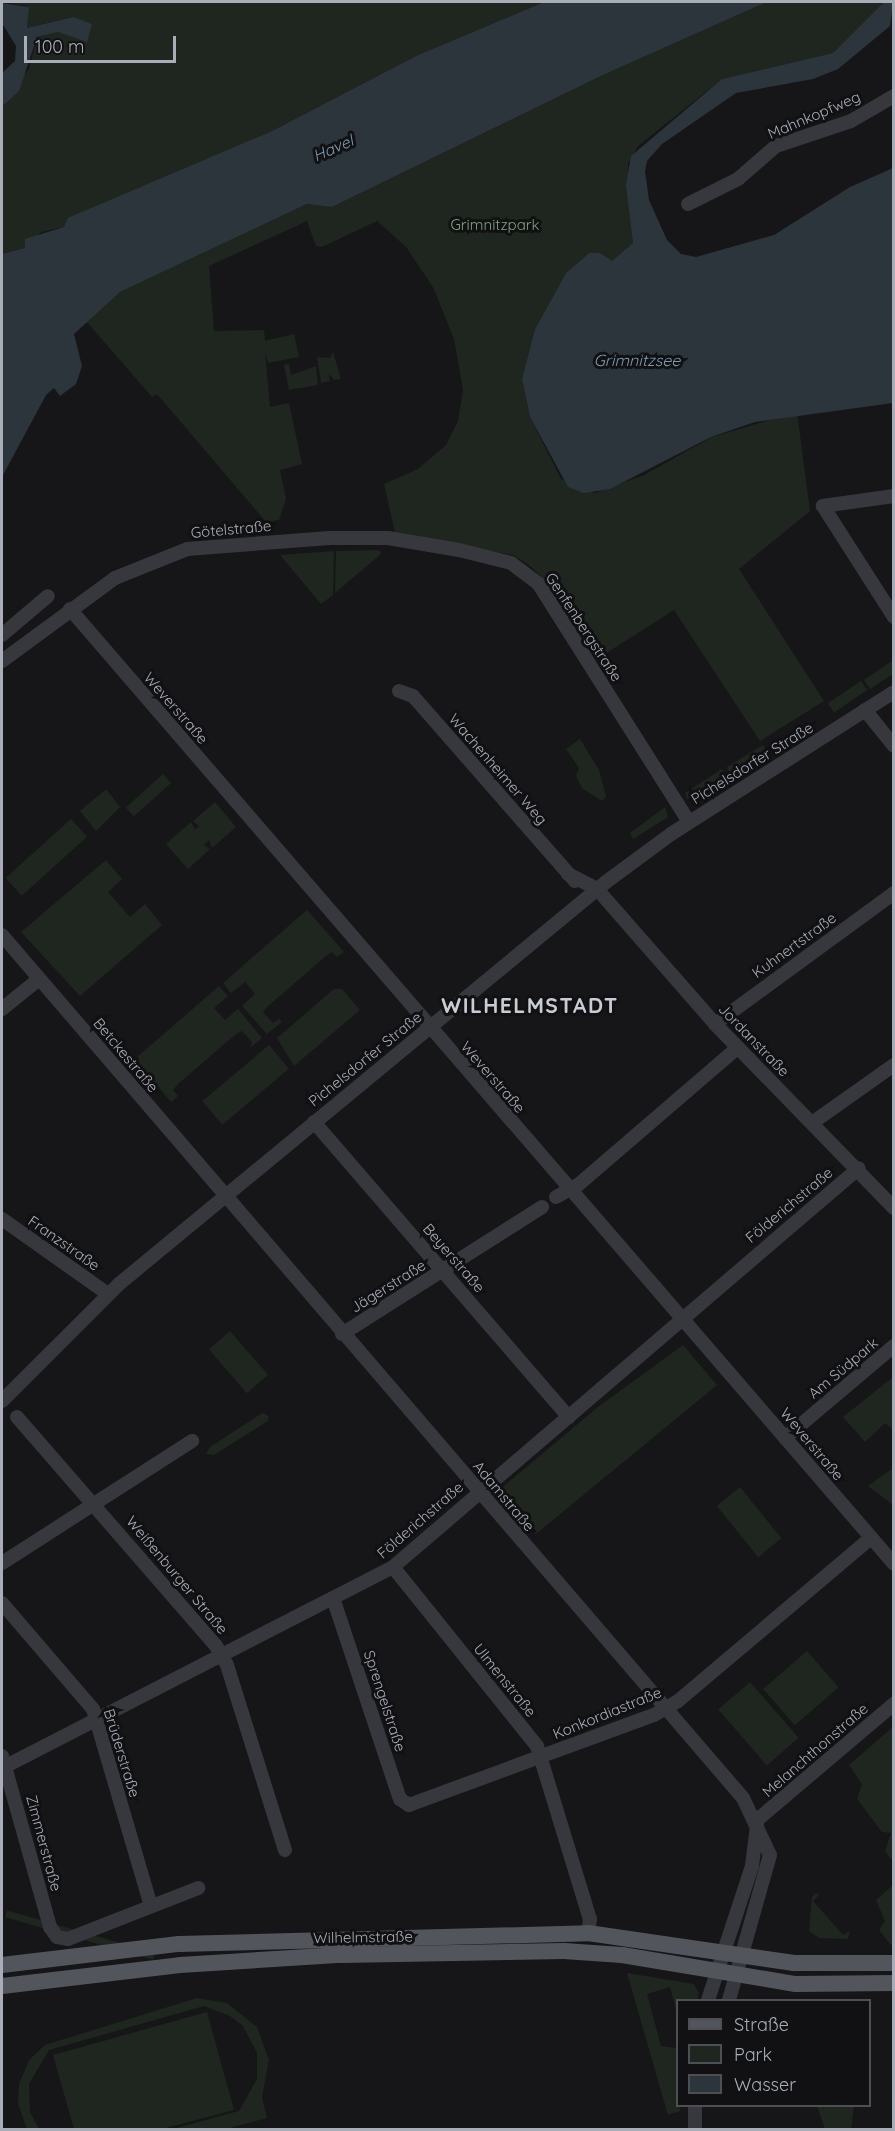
<!DOCTYPE html>
<html>
<head>
<meta charset="utf-8">
<style>
	body { margin:0 }
	#map { position:relative; width:895px; height:2131px; overflow:hidden; background:#161618; font-family:Quicksand,sans-serif }
	div>[style] { position:absolute }
	.green>* { inset:0; background:#1e261f; transform-origin:0 0 }
	.water>* { inset:0; background:#2c353c }
	.minor>* { height:14px; margin:-7px; padding:0 7px; transform-origin:7px; border-radius:7px; background:#37383d }
	.major>* { height:16px; margin:-8px; padding:0 8px; transform-origin:8px; border-radius:8px; background:#53555c }
	span { translate:-50% -50%; white-space:nowrap; text-align:center; line-height:1.15; -webkit-text-stroke:6px #111113; paint-order:stroke }
	.street-label { font-size:15px; color:#a8adb8 }
	.park-label { font-size:15px; color:#7fa381 }
	.water-label { font-size:16px; color:#7f9bb3; font-style:italic }
	.district-label { font-size:21px; color:#c9ccd4; font-weight:700; letter-spacing:1.5px }
	.frame { position:absolute; inset:0; border:3px solid #a8adb8; pointer-events:none }
	.legend { position:absolute; left:676px; top:1999px; width:195px; height:108px; box-sizing:border-box; background:#111113; border:2px solid #4d4f55; margin:0; padding:8px 10px; list-style:none; font-size:18px; color:#a8adb8 }
	.legend li { display:flex; align-items:center; gap:12px; height:30px }
	.legend b { width:30px; border:2px solid #4d4f55 }
	.scale { position:absolute; left:24px; top:36px; width:152px; height:27px; box-sizing:border-box; border:3px solid #a8adb8; border-top:0; padding-left:8px; font-size:18px; line-height:21px; white-space:nowrap; color:#a8adb8; -webkit-text-stroke:4px #111113; paint-order:stroke }
</style>
</head>
<body>
<div id="map">
	<div class="green">
		<i style="clip-path:polygon(2px 2px,544px 2px,416px 56px,272px 131px,121px 196px,64px 227px,41px 232px,25px 248px,2px 254px,2px 103px,29px 69px,37px 37px,58px 32px,87px 41px,72px 17px,27px 28px,28px 6px)"></i>
		<i style="clip-path:polygon(767px 2px,884px 2px,833px 53px,722px 79px,638px 146px,628px 164px,633px 243px,612px 262px,600px 253px,589px 253px,566px 273px,535px 329px,522px 379px,530px 417px,561px 479px,595px 493px,644px 475px,712px 437px,797px 412px,810px 511px,739px 569px,824px 701px,760px 741px,674px 610px,594px 661px,542px 577px,529px 565px,513px 555px,395px 533px,384px 484px,418px 469px,446px 445px,458px 421px,463px 390px,454px 339px,433px 287px,406px 247px,377px 221px,322px 247px,316px 246px,307px 221px,209px 266px,214px 331px,264px 330px,265px 341px,294px 334px,299px 357px,268px 363px,265px 351px,270px 407px,289px 403px,302px 464px,280px 470px,286px 499px,279px 520px,266px 522px,157px 394px,152px 397px,86px 321px,120px 292px,307px 204px,332px 207px,603px 75px)"></i>
		<i style="clip-path:polygon(333px 352px,341px 379px,334px 380px,329px 374px,330px 381px,321px 383px,317px 357px,330px 358px)"></i>
		<i style="clip-path:polygon(289px 364px,291px 375px,316px 366px,318px 385px,289px 390px,284px 365px)"></i>
		<i style="clip-path:polygon(379px 550px,381px 554px,335px 593px,336px 551px)"></i>
		<i style="clip-path:polygon(334px 551px,333px 595px,321px 604px,280px 555px)"></i>
		<i style="clip-path:polygon(893px 660px,893px 674px,870px 689px,864px 680px)"></i>
		<i style="left:861px;top:681px;width:11px;height:40px;rotate:56deg"></i>
		<i style="clip-path:polygon(580px 739px,599px 770px,606px 797px,602px 801px,582px 788px,576px 776px,579px 768px,566px 749px)"></i>
		<i style="clip-path:polygon(763px 745px,768px 753px,731px 777px,727px 767px)"></i>
		<i style="clip-path:polygon(722px 769px,728px 779px,688px 801px,685px 793px)"></i>
		<i style="left:163px;top:774px;width:12px;height:50px;rotate:48deg"></i>
		<i style="clip-path:polygon(106px 789px,120px 807px,96px 831px,80px 811px)"></i>
		<i style="clip-path:polygon(215px 802px,236px 827px,212px 848px,209px 840px,204px 845px,210px 849px,188px 869px,166px 844px,191px 822px,195px 830px,199px 826px,193px 821px)"></i>
		<i style="clip-path:polygon(665px 807px,668px 817px,633px 839px,630px 833px)"></i>
		<i style="left:71px;top:819px;width:24px;height:88px;rotate:48deg"></i>
		<i style="clip-path:polygon(106px 860px,122px 879px,108px 892px,130px 917px,145px 904px,162px 925px,80px 996px,21px 932px)"></i>
		<i style="clip-path:polygon(307px 910px,344px 952px,337px 957px,332px 952px,326px 956px,267px 1007px,263px 1012px,273px 1023px,279px 1019px,282px 1022px,267px 1034px,242px 1006px,255px 994px,245px 982px,231px 993px,223px 983px)"></i>
		<i style="clip-path:polygon(219px 986px,228px 996px,214px 1008px,225px 1020px,238px 1009px,262px 1038px,250px 1048px,252px 1042px,242px 1031px,236px 1034px,178px 1084px,173px 1090px,178px 1096px,171px 1102px,135px 1059px)"></i>
		<i style="clip-path:polygon(334px 989px,342px 989px,360px 1010px,294px 1066px,277px 1038px)"></i>
		<i style="left:269px;top:1045px;width:31px;height:87px;rotate:50deg"></i>
		<i style="left:230px;top:1331px;width:58px;height:28px;rotate:49deg"></i>
		<i style="clip-path:polygon(683px 1345px,717px 1385px,536px 1534px,499px 1490px,598px 1407px)"></i>
		<i style="clip-path:polygon(893px 1377px,893px 1430px,885px 1423px,865px 1442px,843px 1417px)"></i>
		<i style="clip-path:polygon(262px 1413px,269px 1416px,268px 1421px,214px 1455px,206px 1454px,210px 1447px)"></i>
		<i style="clip-path:polygon(893px 1468px,893px 1505px,868px 1486px)"></i>
		<i style="left:740px;top:1487px;width:66px;height:30px;rotate:51deg"></i>
		<i style="left:807px;top:1651px;width:48px;height:58px;rotate:49deg"></i>
		<i style="left:750px;top:1682px;width:74px;height:42px;rotate:49deg"></i>
		<i style="clip-path:polygon(893px 1727px,894px 1856px,891px 1859px,885px 1851px,891px 1833px,882px 1832px,857px 1799px,862px 1784px,849px 1765px)"></i>
		<i style="clip-path:polygon(893px 1885px,894px 1945px,891px 1945px,879px 1930px,885px 1921px,876px 1900px)"></i>
		<i style="clip-path:polygon(816px 1893px,819px 1895px,813px 1901px,843px 1935px,850px 1931px,848px 1939px,819px 1938px,809px 1931px,812px 1897px)"></i>
		<i style="left:155px;top:1953px;width:7px;height:154px;rotate:106deg"></i>
		<i style="clip-path:polygon(627px 1973px,694px 1984px,699px 1993px,697px 2000px,678px 2000px,677px 2014px,670px 1987px,647px 1994px,661px 2046px,677px 2048px,680px 2111px,668px 2115px)"></i>
		<i style="clip-path:polygon(197px 1998px,227px 2003px,257px 2027px,269px 2060px,262px 2097px,267px 2118px,226px 2129px,173px 2129px,239px 2111px,257px 2079px,257px 2053px,243px 2026px,230px 2016px,204px 2006px,49px 2050px,29px 2084px,30px 2112px,39px 2129px,27px 2129px,18px 2104px,19px 2084px,29px 2060px,45px 2045px)"></i>
		<i style="clip-path:polygon(207px 2012px,234px 2110px,162px 2129px,74px 2129px,53px 2055px)"></i>
		<i style="clip-path:polygon(817px 2106px,854px 2106px,851px 2129px,825px 2129px)"></i>
	</div>
	<div class="water">
		<i style="clip-path:polygon(544px 2px,767px 2px,603px 75px,332px 207px,307px 204px,120px 292px,74px 334px,82px 366px,76px 384px,60px 396px,54px 388px,46px 395px,2px 477px,2px 254px,25px 248px,25px 239px,64px 227px,68px 218px,272px 131px,416px 56px)"></i>
		<i style="clip-path:polygon(884px 2px,893px 2px,890px 26px,838px 69px,813px 79px,736px 93px,662px 144px,647px 161px,645px 171px,649px 200px,667px 240px,681px 254px,696px 257px,774px 235px,850px 187px,893px 168px,893px 403px,755px 422px,711px 437px,610px 489px,584px 493px,568px 487px,530px 417px,522px 379px,535px 329px,566px 273px,589px 253px,600px 253px,612px 261px,633px 243px,626px 185px,631px 156px,722px 79px,833px 53px)"></i>
		<i style="clip-path:polygon(2px 3px,29px 7px,27px 28px,73px 17px,92px 24px,87px 42px,58px 32px,37px 37px,19px 91px,5px 104px,2px 103px,2px 73px,15px 61px,16px 46px,2px 23px)"></i>
	</div>
	<div class="minor">
		<i style="left:688px;top:204px;width:56px;rotate:-26.6deg"></i>
		<i style="left:738px;top:179px;width:50px;rotate:-41deg"></i>
		<i style="left:776px;top:146px;width:79px;rotate:-18.4deg"></i>
		<i style="left:851px;top:121px;width:50px;rotate:-30.2deg"></i>
		<i style="left:894px;top:496px;width:72px;rotate:172deg"></i>
		<i style="left:823px;top:506px;width:132px;rotate:57.4deg"></i>
		<i style="left:70px;top:609px;width:1261px;rotate:49.21deg"></i>
		<i style="left:2px;top:635px;width:60px;rotate:-40.3deg"></i>
		<i style="left:2px;top:661px;width:140px;rotate:-36.3deg"></i>
		<i style="left:115px;top:578px;width:78px;rotate:-21.9deg"></i>
		<i style="left:187px;top:549px;width:143px;rotate:-4.4deg"></i>
		<i style="left:330px;top:538px;width:58px"></i>
		<i style="left:388px;top:538px;width:72px;rotate:9.6deg"></i>
		<i style="left:459px;top:550px;width:54px;rotate:14deg"></i>
		<i style="left:511px;top:563px;width:34px;rotate:37deg"></i>
		<i style="left:538px;top:583px;width:283px;rotate:57.7deg"></i>
		<i style="left:399px;top:691px;width:15px;rotate:20deg"></i>
		<i style="left:413px;top:696px;width:246px;rotate:48.8deg"></i>
		<i style="left:865px;top:710px;width:46px;rotate:51.1deg"></i>
		<i style="left:568px;top:874px;width:33px;rotate:27deg"></i>
		<i style="left:597px;top:889px;width:179px;rotate:48.8deg"></i>
		<i style="left:715px;top:1024px;width:257px;rotate:45.8deg"></i>
		<i style="left:2px;top:935px;width:1137px;rotate:49.35deg"></i>
		<i style="left:743px;top:1798px;width:63px;rotate:64.7deg"></i>
		<i style="left:770px;top:1855px;width:151px;rotate:105.8deg"></i>
		<i style="left:2px;top:1009px;width:48px;rotate:-39deg"></i>
		<i style="left:715px;top:1024px;width:222px;rotate:-36.2deg"></i>
		<i style="left:314px;top:1122px;width:390px;rotate:49.2deg"></i>
		<i style="left:812px;top:1123px;width:100px;rotate:-35.3deg"></i>
		<i style="left:556px;top:1197px;width:25px;rotate:-29deg"></i>
		<i style="left:578px;top:1185px;width:210px;rotate:-40.7deg"></i>
		<i style="left:2px;top:1219px;width:130px;rotate:35.3deg"></i>
		<i style="left:342px;top:1334px;width:237px;rotate:-32.4deg"></i>
		<i style="left:2px;top:1401px;width:165px;rotate:-45deg"></i>
		<i style="left:119px;top:1284px;width:631px;rotate:-39.54deg"></i>
		<i style="left:606px;top:882px;width:81px;rotate:-36.4deg"></i>
		<i style="left:671px;top:834px;width:264px;rotate:-32.5deg"></i>
		<i style="left:17px;top:1417px;width:303px;rotate:49deg"></i>
		<i style="left:216px;top:1646px;width:22px;rotate:60deg"></i>
		<i style="left:227px;top:1665px;width:194px;rotate:72.6deg"></i>
		<i style="left:785px;top:1438px;width:143px;rotate:-40.2deg"></i>
		<i style="left:2px;top:1563px;width:226px;rotate:-32.7deg"></i>
		<i style="left:393px;top:1567px;width:230px;rotate:51.2deg"></i>
		<i style="left:537px;top:1746px;width:181px;rotate:73deg"></i>
		<i style="left:590px;top:1919px;width:14px;rotate:98deg"></i>
		<i style="left:333px;top:1598px;width:212px;rotate:71.6deg"></i>
		<i style="left:400px;top:1799px;width:11px;rotate:34deg"></i>
		<i style="left:409px;top:1805px;width:261px;rotate:-20.2deg"></i>
		<i style="left:654px;top:1715px;width:28px;rotate:-30deg"></i>
		<i style="left:678px;top:1701px;width:253px;rotate:-40.2deg"></i>
		<i style="left:2px;top:1603px;width:140px;rotate:49.4deg"></i>
		<i style="left:93px;top:1709px;width:205px;rotate:73.6deg"></i>
		<i style="left:2px;top:1756px;width:178px;rotate:74.3deg"></i>
		<i style="left:50px;top:1927px;width:12px;rotate:55deg"></i>
		<i style="left:57px;top:1937px;width:11px;rotate:10deg"></i>
		<i style="left:68px;top:1939px;width:140px;rotate:-21.4deg"></i>
		<i style="left:2px;top:1768px;width:440px;rotate:-27.2deg"></i>
		<i style="left:393px;top:1567px;width:613px;rotate:-40.57deg"></i>
		<i style="left:757px;top:1820px;width:180px;rotate:-40.3deg"></i>
		<i style="left:708px;top:2000px;width:141px;rotate:-71.8deg"></i>
		<i style="left:752px;top:1866px;width:41px;rotate:-83deg"></i>
		<i style="left:695px;top:2106px;width:24px;rotate:90deg"></i>
	</div>
	<div class="major">
		<i style="left:2px;top:1965px;width:178px;rotate:-6.8deg"></i>
		<i style="left:179px;top:1944px;width:409px;rotate:-1.5deg"></i>
		<i style="left:588px;top:1933px;width:208px;rotate:8.3deg"></i>
		<i style="left:794px;top:1963px;width:100px"></i>
		<i style="left:2px;top:1986px;width:179px;rotate:-6.7deg"></i>
		<i style="left:180px;top:1965px;width:161px;rotate:-3.6deg"></i>
		<i style="left:341px;top:1955px;width:223px;rotate:-1deg"></i>
		<i style="left:564px;top:1951px;width:58px;rotate:3.9deg"></i>
		<i style="left:622px;top:1955px;width:176px;rotate:9.5deg"></i>
		<i style="left:796px;top:1984px;width:98px;rotate:-0.6deg"></i>
	</div>
	<div class="street-label">
		<span style="left:814px;top:115px;rotate:-23deg">Mahnkopfweg</span>
		<span style="left:231px;top:529px;rotate:-5deg">Götelstraße</span>
		<span style="left:584px;top:627px;rotate:57deg">Genfenbergstraße</span>
		<span style="left:176px;top:708px;rotate:49deg">Weverstraße</span>
		<span style="left:752px;top:763px;rotate:-32deg">Pichelsdorfer Straße</span>
		<span style="left:498px;top:769px;rotate:49deg">Wachenheimer Weg</span>
		<span style="left:794px;top:945px;rotate:-36deg">Kuhnertstraße</span>
		<span style="left:754px;top:1040px;rotate:46deg">Jordanstraße</span>
		<span style="left:126px;top:1055px;rotate:50deg">Betckestraße</span>
		<span style="left:365px;top:1059px;rotate:-39deg">Pichelsdorfer Straße</span>
		<span style="left:493px;top:1077px;rotate:49deg">Weverstraße</span>
		<span style="left:789px;top:1205px;rotate:-40deg">Földerichstraße</span>
		<span style="left:64px;top:1243px;rotate:35deg">Franzstraße</span>
		<span style="left:454px;top:1258px;rotate:49deg">Beyerstraße</span>
		<span style="left:388px;top:1286px;rotate:-32deg">Jägerstraße</span>
		<span style="left:843px;top:1368px;rotate:-40deg">Am Südpark</span>
		<span style="left:812px;top:1444px;rotate:50deg">Weverstraße</span>
		<span style="left:504px;top:1496px;rotate:50deg">Adamstraße</span>
		<span style="left:420px;top:1520px;rotate:-41deg">Földerichstraße</span>
		<span style="left:177px;top:1575px;rotate:50deg">Weißenburger Straße</span>
		<span style="left:505px;top:1680px;rotate:51deg">Ulmenstraße</span>
		<span style="left:385px;top:1701px;rotate:72deg">Sprengelstraße</span>
		<span style="left:607px;top:1713px;rotate:-22deg">Konkordiastraße</span>
		<span style="left:815px;top:1750px;rotate:-41deg">Melanchthonstraße</span>
		<span style="left:122px;top:1753px;rotate:73deg">Brüderstraße</span>
		<span style="left:44px;top:1843px;rotate:75deg">Zimmerstraße</span>
		<span style="left:363px;top:1937px;rotate:-1deg">Wilhelmstraße</span>
	</div>
	<div class="park-label">
		<span style="left:495px;top:225px">Grimnitzpark</span>
	</div>
	<div class="water-label">
		<span style="left:333px;top:148px;rotate:-24deg">Havel</span>
		<span style="left:637px;top:360px">Grimnitzsee</span>
	</div>
	<div class="district-label">
		<span style="left:530px;top:1005px">WILHELMSTADT</span>
	</div>
	<div class="frame"></div>
	<ul class="legend">
	<li><b style="height:8px;background:#53555c"></b>Straße</li>
	<li><b style="height:16px;background:#1e261f"></b>Park</li>
	<li><b style="height:16px;background:#2c353c"></b>Wasser</li>
	</ul>
	<div class="scale">100 m</div>
</div>
</body>
</html>
